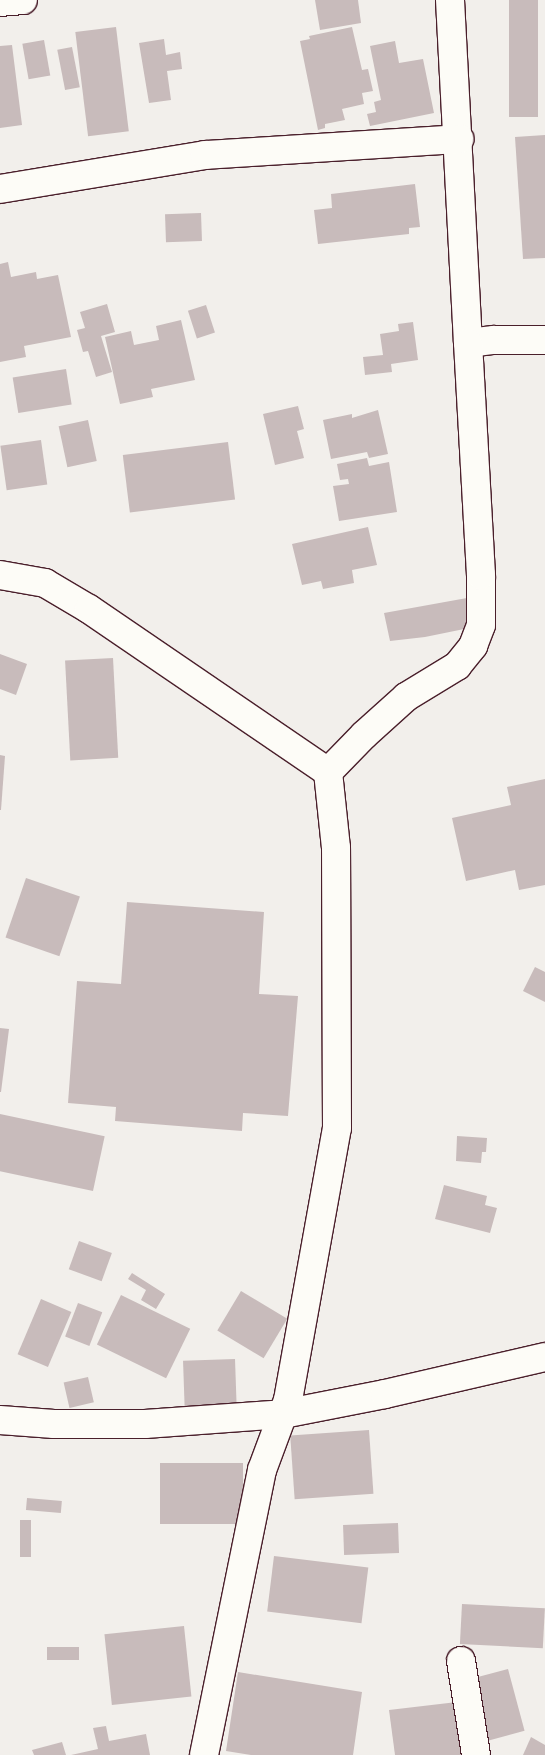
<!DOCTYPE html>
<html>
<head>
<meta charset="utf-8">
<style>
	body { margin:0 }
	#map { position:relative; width:545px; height:1755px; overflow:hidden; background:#f2efeb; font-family:"Balsamiq Sans",sans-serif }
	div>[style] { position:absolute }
	.building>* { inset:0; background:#c8bbbb; transform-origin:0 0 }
	.roads { filter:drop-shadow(1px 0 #4a1f2b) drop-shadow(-1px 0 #4a1f2b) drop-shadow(0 1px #4a1f2b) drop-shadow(0 -1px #4a1f2b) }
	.minor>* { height:28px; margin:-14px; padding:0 14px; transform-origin:14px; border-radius:14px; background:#fdfcf7 }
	span { translate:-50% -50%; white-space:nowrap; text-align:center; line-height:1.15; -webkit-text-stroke:5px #fdfcf7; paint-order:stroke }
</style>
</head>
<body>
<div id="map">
	<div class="building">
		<i style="clip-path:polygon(315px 0,358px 0,361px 23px,320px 30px)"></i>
		<i style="left:509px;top:0;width:29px;height:117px"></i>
		<i style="left:116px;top:27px;width:105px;height:41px;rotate:83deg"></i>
		<i style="clip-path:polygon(352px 27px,362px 70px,368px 69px,373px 91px,362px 93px,364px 104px,342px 109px,345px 120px,325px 124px,325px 128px,318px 130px,300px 41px,310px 39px,309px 36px)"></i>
		<i style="clip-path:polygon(164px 39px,166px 55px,180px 52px,182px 69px,167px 71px,171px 100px,149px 103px,139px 43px)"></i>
		<i style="left:44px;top:40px;width:36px;height:22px;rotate:80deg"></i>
		<i style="clip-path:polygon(395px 41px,399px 63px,423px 59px,434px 113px,370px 126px,367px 114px,376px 112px,374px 102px,381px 100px,370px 46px)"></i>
		<i style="clip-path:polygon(12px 45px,22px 125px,0 128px,0 46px)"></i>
		<i style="left:72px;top:47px;width:41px;height:15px;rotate:79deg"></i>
		<i style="clip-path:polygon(545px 135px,545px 258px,523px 259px,515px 137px)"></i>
		<i style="clip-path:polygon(415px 184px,420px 227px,409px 228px,409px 234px,318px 244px,314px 210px,332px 208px,331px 194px)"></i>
		<i style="left:201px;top:213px;width:28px;height:36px;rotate:88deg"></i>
		<i style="clip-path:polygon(8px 262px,11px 277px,36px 272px,37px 279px,58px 275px,71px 337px,24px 346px,26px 357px,0 362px,0 264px)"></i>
		<i style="clip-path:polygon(107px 304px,115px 332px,101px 336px,112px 372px,96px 377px,88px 351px,83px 352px,77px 330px,85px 328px,80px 312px)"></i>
		<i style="left:206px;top:305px;width:29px;height:19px;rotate:72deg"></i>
		<i style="clip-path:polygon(181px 320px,195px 380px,151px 389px,153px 397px,120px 404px,105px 337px,131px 331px,134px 345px,159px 340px,156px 326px)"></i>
		<i style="clip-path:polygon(413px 322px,418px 360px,391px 364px,392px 372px,365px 375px,363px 357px,383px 355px,380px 334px,399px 331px,398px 324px)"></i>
		<i style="left:66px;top:369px;width:36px;height:54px;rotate:81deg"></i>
		<i style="clip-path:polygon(298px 406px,304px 429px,297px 431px,304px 458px,275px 465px,263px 414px)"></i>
		<i style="clip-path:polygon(378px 410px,388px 454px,369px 458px,367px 452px,331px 459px,323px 420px,352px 414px,352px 418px)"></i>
		<i style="left:88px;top:420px;width:42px;height:30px;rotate:78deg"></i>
		<i style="left:41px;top:440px;width:45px;height:41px;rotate:82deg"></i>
		<i style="left:228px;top:442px;width:58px;height:106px;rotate:83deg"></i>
		<i style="clip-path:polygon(367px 458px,369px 466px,389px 462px,397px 512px,339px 521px,333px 486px,349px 484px,348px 479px,340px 480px,337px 464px)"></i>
		<i style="clip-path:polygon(368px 527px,377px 565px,352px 570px,354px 583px,323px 589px,321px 581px,302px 585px,292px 544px)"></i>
		<i style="clip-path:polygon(467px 598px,474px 627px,425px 637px,390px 641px,384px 613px)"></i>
		<i style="clip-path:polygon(0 654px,27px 664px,16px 695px,0 689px)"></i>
		<i style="left:113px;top:658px;width:100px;height:48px;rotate:87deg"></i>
		<i style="clip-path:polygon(0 755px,5px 756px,1px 810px,0 810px)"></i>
		<i style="clip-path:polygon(545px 779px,545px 885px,519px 890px,515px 870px,466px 881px,452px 818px,511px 805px,507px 787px)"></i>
		<i style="left:26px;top:878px;width:57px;height:63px;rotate:19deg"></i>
		<i style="clip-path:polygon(127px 902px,264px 912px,259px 994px,298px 996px,288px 1116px,243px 1113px,242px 1131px,115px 1121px,116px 1107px,68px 1103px,77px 981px,121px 984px)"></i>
		<i style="clip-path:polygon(535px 967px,545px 972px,545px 1002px,523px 991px)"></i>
		<i style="clip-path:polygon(0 1028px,9px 1029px,1px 1092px,0 1092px)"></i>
		<i style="left:0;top:1114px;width:107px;height:56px;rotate:12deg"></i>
		<i style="clip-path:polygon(457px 1136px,487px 1138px,486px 1152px,482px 1152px,481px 1163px,456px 1161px)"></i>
		<i style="clip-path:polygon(444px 1185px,487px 1196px,485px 1205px,497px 1208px,490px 1233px,435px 1219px)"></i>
		<i style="left:79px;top:1241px;width:35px;height:30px;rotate:20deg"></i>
		<i style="clip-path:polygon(132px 1273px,165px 1294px,156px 1309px,141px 1300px,146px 1290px,128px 1279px)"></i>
		<i style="left:241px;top:1291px;width:54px;height:46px;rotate:31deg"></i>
		<i style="left:121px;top:1295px;width:77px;height:55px;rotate:26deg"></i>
		<i style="left:41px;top:1299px;width:33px;height:60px;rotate:23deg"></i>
		<i style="left:78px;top:1303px;width:26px;height:36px;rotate:21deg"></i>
		<i style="left:235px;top:1359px;width:46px;height:52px;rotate:88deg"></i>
		<i style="left:88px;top:1377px;width:26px;height:25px;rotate:77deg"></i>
		<i style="left:369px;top:1430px;width:64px;height:79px;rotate:86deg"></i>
		<i style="left:160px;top:1463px;width:83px;height:61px"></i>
		<i style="left:27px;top:1498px;width:35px;height:12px;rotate:5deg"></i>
		<i style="left:20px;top:1520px;width:11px;height:37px"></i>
		<i style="left:398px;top:1523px;width:30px;height:55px;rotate:88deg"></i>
		<i style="left:274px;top:1556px;width:95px;height:56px;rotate:7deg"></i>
		<i style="left:462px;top:1604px;width:83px;height:40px;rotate:3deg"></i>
		<i style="left:184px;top:1626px;width:71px;height:80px;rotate:84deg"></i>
		<i style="left:47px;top:1647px;width:32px;height:13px"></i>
		<i style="left:508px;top:1669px;width:64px;height:38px;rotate:75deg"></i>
		<i style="clip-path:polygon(238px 1672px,362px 1692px,353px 1755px,251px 1755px,226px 1751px)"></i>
		<i style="clip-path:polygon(457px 1702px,464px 1755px,395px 1755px,389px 1710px)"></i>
		<i style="clip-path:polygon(106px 1726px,109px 1741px,146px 1734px,150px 1755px,71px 1755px,98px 1749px,93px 1728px)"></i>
		<i style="clip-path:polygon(531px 1737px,545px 1745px,545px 1755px,523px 1755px)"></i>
		<i style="clip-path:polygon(62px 1742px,66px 1755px,34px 1755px,32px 1750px)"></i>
	</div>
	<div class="roads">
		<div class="minor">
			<i style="left:450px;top:0;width:343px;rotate:87deg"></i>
			<i style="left:468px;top:343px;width:26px;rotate:-7deg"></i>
			<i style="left:494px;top:340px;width:51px"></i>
			<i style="left:0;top:2px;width:23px;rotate:-5deg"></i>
			<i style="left:0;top:189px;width:208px;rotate:-9.4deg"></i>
			<i style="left:205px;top:155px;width:255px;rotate:-3.6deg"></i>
			<i style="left:0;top:575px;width:46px;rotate:10.1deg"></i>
			<i style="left:45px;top:583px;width:51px;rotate:30.6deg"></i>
			<i style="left:89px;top:609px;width:289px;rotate:34.3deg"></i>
			<i style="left:0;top:1420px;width:54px;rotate:4.2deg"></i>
			<i style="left:54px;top:1424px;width:91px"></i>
			<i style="left:145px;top:1424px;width:138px;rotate:-4.1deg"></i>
			<i style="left:283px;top:1414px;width:104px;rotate:-11.1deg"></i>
			<i style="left:385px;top:1394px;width:164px;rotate:-13deg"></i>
			<i style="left:461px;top:1661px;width:95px;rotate:80.9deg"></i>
			<i style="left:204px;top:1755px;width:291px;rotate:-78.5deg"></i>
			<i style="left:262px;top:1470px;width:75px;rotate:-69.6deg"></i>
			<i style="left:288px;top:1400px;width:276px;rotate:-79.8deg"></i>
			<i style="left:337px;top:1128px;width:280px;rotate:-90.2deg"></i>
			<i style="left:336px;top:848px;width:76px;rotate:-96deg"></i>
			<i style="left:328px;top:772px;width:52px;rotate:-45.8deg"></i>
			<i style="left:364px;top:735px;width:57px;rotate:-42.1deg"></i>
			<i style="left:406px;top:697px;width:60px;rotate:-31.3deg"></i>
			<i style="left:457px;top:666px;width:26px;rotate:-51deg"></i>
			<i style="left:473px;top:646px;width:22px;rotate:-69deg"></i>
			<i style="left:481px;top:625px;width:50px;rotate:-90deg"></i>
			<i style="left:481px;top:575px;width:232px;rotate:-93.2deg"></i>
		</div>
	</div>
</div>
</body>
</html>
